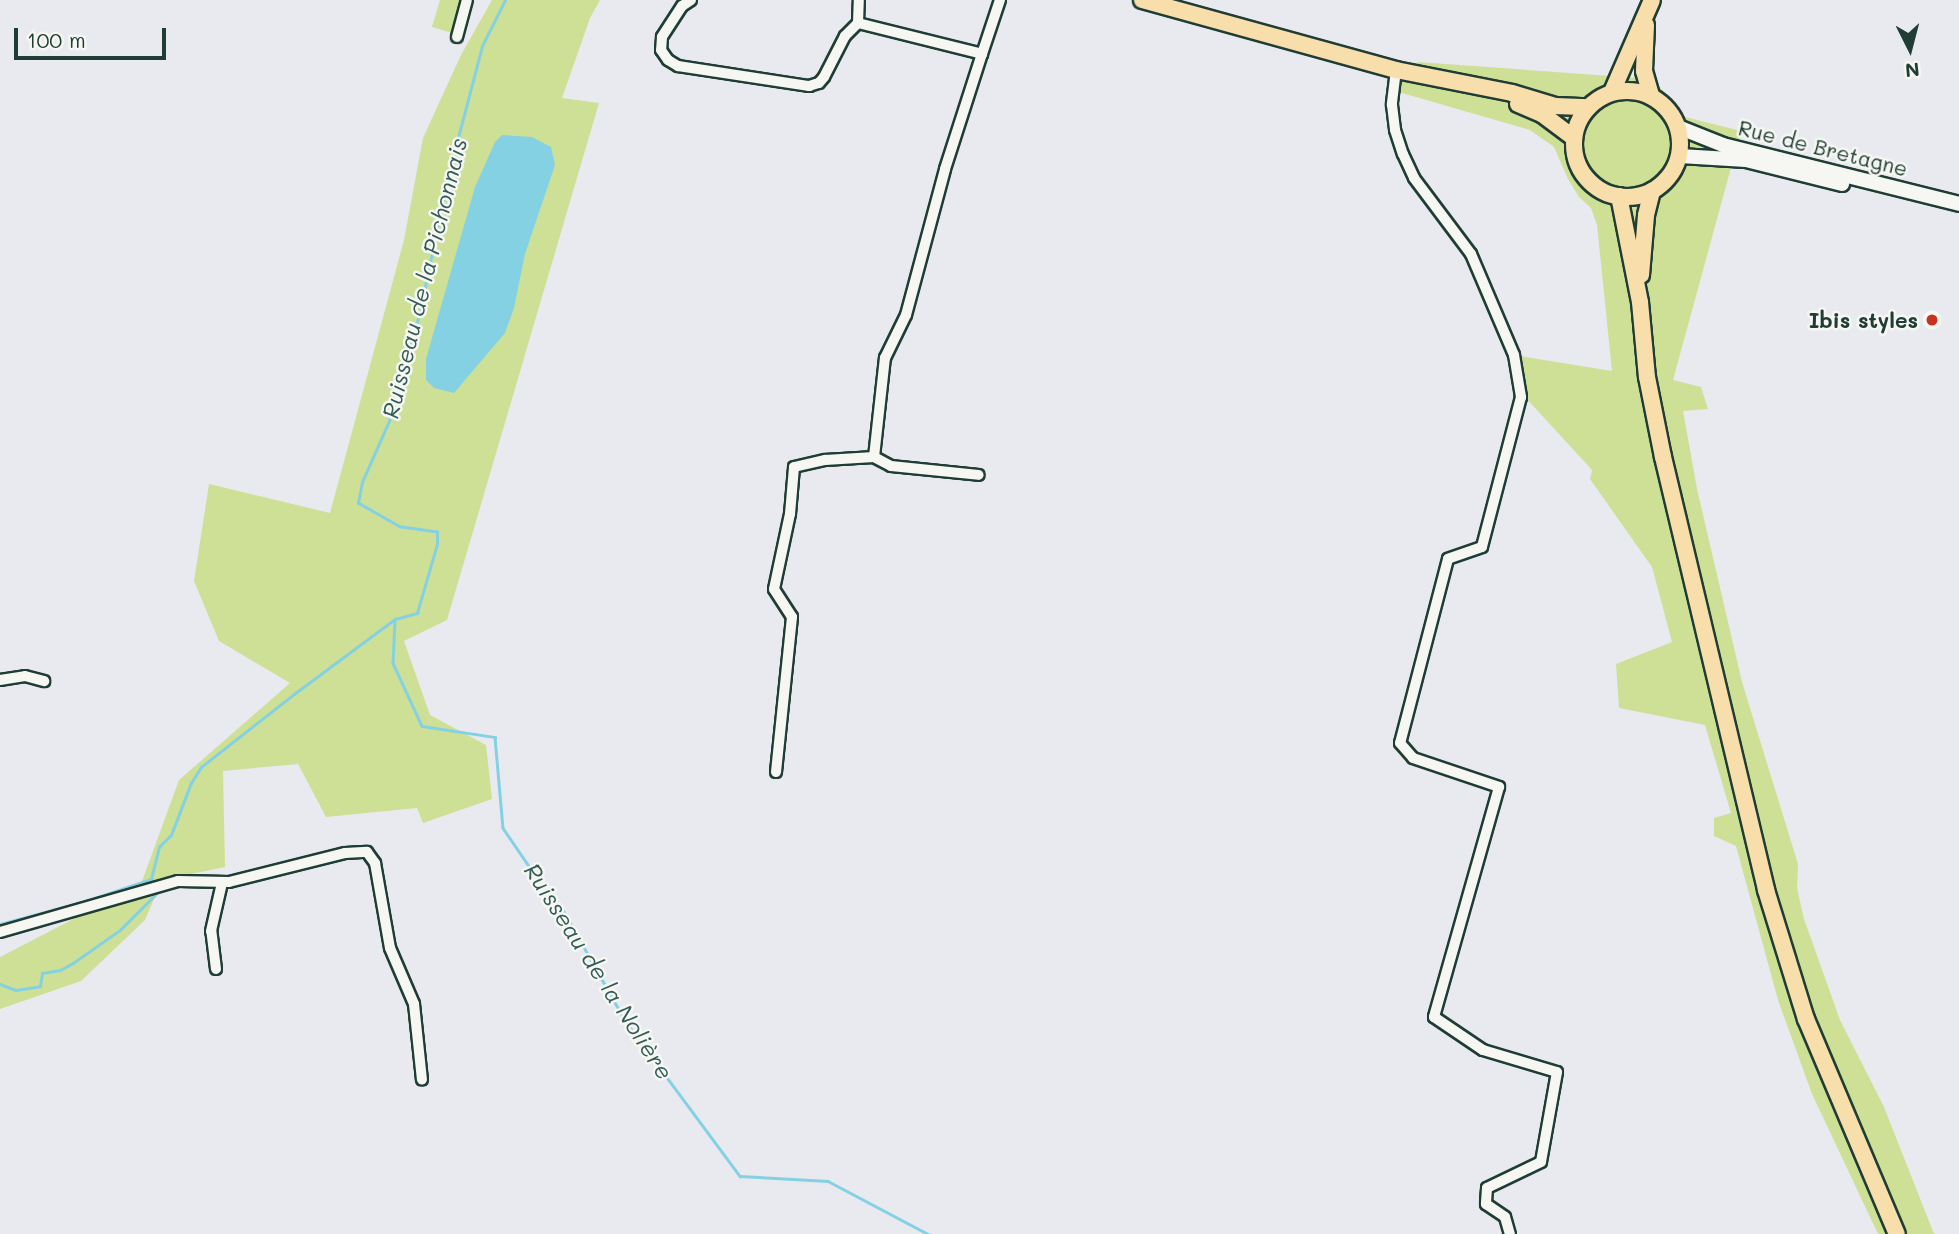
<!DOCTYPE html>
<html>
<head>
<meta charset="utf-8">
<style>
	body { margin:0 }
	#map { position:relative; width:1959px; height:1234px; overflow:hidden; background:#e8eaf0; font-family:Mali,sans-serif }
	div>[style] { position:absolute }
	.green>* { inset:0; background:#cde095 }
	.water>* { inset:0; background:#85d1e4 }
	.stream>* { height:2.5px; margin:-1.25px; padding:0 1.25px; transform-origin:1.25px; border-radius:1.25px; background:#85d1e4 }
	.roads { filter:drop-shadow(2px 0 #1f3d34) drop-shadow(-2px 0 #1f3d34) drop-shadow(0 2px #1f3d34) drop-shadow(0 -2px #1f3d34) }
	.street>* { height:10px; margin:-5px; padding:0 5px; transform-origin:5px; border-radius:5px; background:#f6f6f2 }
	.secondary>* { height:14px; margin:-7px; padding:0 7px; transform-origin:7px; border-radius:7px; background:#f6f6f2 }
	.primary>* { height:16px; margin:-8px; padding:0 8px; transform-origin:8px; border-radius:8px; background:#f8deab }
	.primary>.ring { margin:-8px; padding:0; box-sizing:content-box; background:none; border:16px solid #f8deab; border-radius:50% }
	.dots>* { width:19px; height:19px; translate:-50% -50%; box-sizing:border-box; border:4px solid #f6f6f2; border-radius:50% }
	span { translate:-50% -50%; white-space:nowrap; text-align:center; line-height:1.15; -webkit-text-stroke:5px #f6f6f2; paint-order:stroke }
	.street-label { font-size:21px; color:#1f3d34 }
	.poi-label { font-size:21px; color:#1f3d34; font-weight:700 }
	.right { translate:-100% -50%; text-align:right }
	.water-label { font-size:23px; color:#335b57; font-style:italic }
	.north { position:absolute; left:1875px; top:14px; width:70px; height:70px; -webkit-text-stroke:5px #f6f6f2; paint-order:stroke; rotate:174deg; font-size:19px; font-weight:700; line-height:28px; text-align:center; color:#1f3d34 }
	.north::after { content:''; display:block; margin:auto; width:24px; height:32px; background:#1f3d34; clip-path:polygon(50% 0,100% 100%,50% 72%,0 100%) }
	.scale { position:absolute; left:14px; top:28px; width:152px; height:32px; box-sizing:border-box; border:4px solid #1f3d34; border-top:0; padding-left:9px; font-size:21px; line-height:24px; white-space:nowrap; color:#1f3d34; -webkit-text-stroke:5px #f6f6f2; paint-order:stroke }
</style>
</head>
<body>
<div id="map">
	<div class="green">
		<i style="clip-path:polygon(440px 0,461px 0,452px 33px,432px 27px)"></i>
		<i style="clip-path:polygon(492px 0,600px 0,590px 18px,562px 98px,599px 103px,447px 620px,404px 641px,430px 715px,486px 745px,492px 799px,423px 823px,417px 808px,326px 817px,298px 764px,223px 771px,225px 867px,162px 880px,145px 920px,81px 981px,0 1009px,0 957px,141px 884px,179px 780px,290px 683px,219px 641px,194px 581px,209px 484px,330px 513px,404px 240px,423px 138px,461px 55px)"></i>
		<i style="clip-path:polygon(1418px 62px,1653px 79px,1685px 117px,1741px 131px,1673px 380px,1701px 387px,1708px 409px,1683px 411px,1697px 489px,1742px 682px,1798px 864px,1797px 888px,1804px 919px,1840px 1020px,1884px 1107px,1934px 1234px,1878px 1234px,1812px 1094px,1778px 1000px,1736px 846px,1714px 836px,1714px 818px,1731px 813px,1705px 725px,1619px 708px,1616px 664px,1672px 642px,1652px 567px,1590px 479px,1592px 470px,1525px 397px,1525px 382px,1514px 355px,1612px 371px,1597px 225px,1591px 208px,1579px 197px,1568px 179px,1554px 147px,1530px 130px,1388px 89px)"></i>
	</div>
	<div class="water">
		<i style="clip-path:polygon(502px 135px,532px 137px,551px 147px,555px 165px,525px 254px,514px 308px,505px 333px,454px 393px,434px 388px,426px 380px,426px 359px,475px 187px,495px 142px)"></i>
	</div>
	<div class="stream">
		<i style="left:395px;top:621px;width:42px;rotate:92.7deg"></i>
		<i style="left:393px;top:663px;width:69px;rotate:65.3deg"></i>
		<i style="left:422px;top:726px;width:74px;rotate:8.6deg"></i>
		<i style="left:495px;top:737px;width:91px;rotate:85deg"></i>
		<i style="left:503px;top:828px;width:76px;rotate:55.7deg"></i>
		<i style="left:546px;top:891px;width:23px;rotate:47deg"></i>
		<i style="left:562px;top:908px;width:131px;rotate:60.7deg"></i>
		<i style="left:626px;top:1022px;width:192px;rotate:53.5deg"></i>
		<i style="left:740px;top:1176px;width:88px;rotate:3.3deg"></i>
		<i style="left:828px;top:1181px;width:113px;rotate:27.9deg"></i>
		<i style="left:0;top:924px;width:89px;rotate:-15deg"></i>
		<i style="left:86px;top:901px;width:69px;rotate:-18.7deg"></i>
		<i style="left:151px;top:879px;width:33px;rotate:-76deg"></i>
		<i style="left:159px;top:847px;width:17px;rotate:-45deg"></i>
		<i style="left:171px;top:835px;width:56px;rotate:-69deg"></i>
		<i style="left:191px;top:783px;width:19px;rotate:-58deg"></i>
		<i style="left:201px;top:767px;width:118px;rotate:-38.1deg"></i>
		<i style="left:294px;top:694px;width:126px;rotate:-36.6deg"></i>
		<i style="left:395px;top:619px;width:23px;rotate:-15deg"></i>
		<i style="left:417px;top:613px;width:72px;rotate:-73.8deg"></i>
		<i style="left:437px;top:544px;width:12px;rotate:-90deg"></i>
		<i style="left:437px;top:532px;width:37px;rotate:-172deg"></i>
		<i style="left:400px;top:527px;width:48px;rotate:-150.3deg"></i>
		<i style="left:358px;top:503px;width:21px;rotate:-79deg"></i>
		<i style="left:362px;top:482px;width:67px;rotate:-66.1deg"></i>
		<i style="left:389px;top:421px;width:110px;rotate:-74.2deg"></i>
		<i style="left:419px;top:315px;width:146px;rotate:-78.2deg"></i>
		<i style="left:449px;top:172px;width:130px;rotate:-75.3deg"></i>
		<i style="left:482px;top:46px;width:51px;rotate:-63.4deg"></i>
		<i style="left:0;top:984px;width:17px;rotate:21deg"></i>
		<i style="left:16px;top:990px;width:24px;rotate:-9deg"></i>
		<i style="left:40px;top:986px;width:13px;rotate:-81deg"></i>
		<i style="left:42px;top:973px;width:18px;rotate:-9deg"></i>
		<i style="left:60px;top:970px;width:15px;rotate:-28deg"></i>
		<i style="left:73px;top:963px;width:57px;rotate:-35.1deg"></i>
		<i style="left:120px;top:930px;width:51px;rotate:-45deg"></i>
	</div>
	<div class="roads">
		<div class="street">
			<i style="left:691px;top:0;width:11px;rotate:146deg"></i>
			<i style="left:682px;top:6px;width:37px;rotate:123deg"></i>
			<i style="left:662px;top:37px;width:13px;rotate:94deg"></i>
			<i style="left:661px;top:50px;width:12px;rotate:55deg"></i>
			<i style="left:668px;top:60px;width:12px;rotate:31deg"></i>
			<i style="left:678px;top:66px;width:133px;rotate:8.7deg"></i>
			<i style="left:809px;top:86px;width:10px;rotate:-17deg"></i>
			<i style="left:819px;top:83px;width:8px;rotate:-50deg"></i>
			<i style="left:824px;top:77px;width:46px;rotate:-62.9deg"></i>
			<i style="left:845px;top:36px;width:18px;rotate:-45deg"></i>
			<i style="left:858px;top:23px;width:128px;rotate:14deg"></i>
			<i style="left:982px;top:54px;width:57px;rotate:-71.6deg"></i>
			<i style="left:858px;top:23px;width:23px;rotate:-88deg"></i>
			<i style="left:457px;top:37px;width:38px;rotate:-75deg"></i>
			<i style="left:1396px;top:70px;width:35px;rotate:97deg"></i>
			<i style="left:1392px;top:105px;width:25px;rotate:83deg"></i>
			<i style="left:1395px;top:130px;width:25px;rotate:72deg"></i>
			<i style="left:1403px;top:154px;width:26px;rotate:65deg"></i>
			<i style="left:1414px;top:178px;width:95px;rotate:53.1deg"></i>
			<i style="left:1471px;top:254px;width:110px;rotate:66.9deg"></i>
			<i style="left:1514px;top:355px;width:43px;rotate:80.5deg"></i>
			<i style="left:1521px;top:397px;width:155px;rotate:104.6deg"></i>
			<i style="left:1482px;top:547px;width:36px;rotate:161deg"></i>
			<i style="left:1448px;top:559px;width:190px;rotate:104.6deg"></i>
			<i style="left:1400px;top:743px;width:20px;rotate:49deg"></i>
			<i style="left:1413px;top:758px;width:91px;rotate:18.6deg"></i>
			<i style="left:1499px;top:787px;width:239px;rotate:105.8deg"></i>
			<i style="left:1434px;top:1017px;width:59px;rotate:34deg"></i>
			<i style="left:1483px;top:1050px;width:77px;rotate:16.6deg"></i>
			<i style="left:1557px;top:1072px;width:91px;rotate:100.1deg"></i>
			<i style="left:1541px;top:1162px;width:60px;rotate:154.3deg"></i>
			<i style="left:1487px;top:1188px;width:16px;rotate:94deg"></i>
			<i style="left:1486px;top:1204px;width:23px;rotate:34deg"></i>
			<i style="left:1505px;top:1217px;width:18px;rotate:74deg"></i>
			<i style="left:874px;top:457px;width:19px;rotate:28deg"></i>
			<i style="left:891px;top:466px;width:88px;rotate:5.8deg"></i>
			<i style="left:0;top:680px;width:25px;rotate:-9deg"></i>
			<i style="left:25px;top:676px;width:20px;rotate:15deg"></i>
			<i style="left:776px;top:772px;width:156px;rotate:-84.1deg"></i>
			<i style="left:792px;top:617px;width:33px;rotate:-123deg"></i>
			<i style="left:774px;top:589px;width:77px;rotate:-78deg"></i>
			<i style="left:790px;top:514px;width:47px;rotate:-85.1deg"></i>
			<i style="left:794px;top:467px;width:32px;rotate:-13deg"></i>
			<i style="left:825px;top:460px;width:49px;rotate:-3.5deg"></i>
			<i style="left:874px;top:457px;width:100px;rotate:-83.7deg"></i>
			<i style="left:885px;top:358px;width:48px;rotate:-64deg"></i>
			<i style="left:906px;top:315px;width:151px;rotate:-75deg"></i>
			<i style="left:945px;top:169px;width:121px;rotate:-72.2deg"></i>
			<i style="left:0;top:932px;width:185px;rotate:-16deg"></i>
			<i style="left:178px;top:881px;width:51px;rotate:1.1deg"></i>
			<i style="left:229px;top:882px;width:120px;rotate:-14deg"></i>
			<i style="left:345px;top:853px;width:22px;rotate:-3deg"></i>
			<i style="left:367px;top:852px;width:14px;rotate:54deg"></i>
			<i style="left:375px;top:863px;width:86px;rotate:80deg"></i>
			<i style="left:390px;top:948px;width:61px;rotate:66.8deg"></i>
			<i style="left:414px;top:1004px;width:76px;rotate:84deg"></i>
			<i style="left:216px;top:969px;width:38px;rotate:-97deg"></i>
			<i style="left:211px;top:931px;width:49px;rotate:-77.1deg"></i>
		</div>
		<div class="secondary">
			<i style="left:1678px;top:127px;width:48px;rotate:21.8deg"></i>
			<i style="left:1723px;top:145px;width:243px;rotate:14deg"></i>
			<i style="left:1680px;top:156px;width:66px;rotate:3.5deg"></i>
			<i style="left:1746px;top:160px;width:99px;rotate:14deg"></i>
		</div>
		<div class="primary">
			<i style="left:1142px;top:0;width:263px;rotate:15.4deg"></i>
			<i style="left:1396px;top:70px;width:118px;rotate:11.2deg"></i>
			<i style="left:1512px;top:93px;width:45px;rotate:16.8deg"></i>
			<i style="left:1555px;top:106px;width:33px;rotate:2deg"></i>
			<i style="left:1646px;top:25px;width:46px;rotate:92.5deg"></i>
			<i style="left:1644px;top:71px;width:25px;rotate:74deg"></i>
			<i class="ring" style="left:1574px;top:91px;width:90px;height:90px"></i>
			<i style="left:1612px;top:92px;width:100px;rotate:-66.5deg"></i>
			<i style="left:1518px;top:104px;width:26px;rotate:23deg"></i>
			<i style="left:1542px;top:114px;width:39px;rotate:37deg"></i>
			<i style="left:1619px;top:196px;width:108px;rotate:78.8deg"></i>
			<i style="left:1640px;top:302px;width:75px;rotate:84.7deg"></i>
			<i style="left:1647px;top:377px;width:82px;rotate:78.7deg"></i>
			<i style="left:1663px;top:457px;width:445px;rotate:76.6deg"></i>
			<i style="left:1766px;top:890px;width:135px;rotate:72.8deg"></i>
			<i style="left:1806px;top:1019px;width:233px;rotate:67.1deg"></i>
			<i style="left:1641px;top:275px;width:60px;rotate:-85.2deg"></i>
			<i style="left:1646px;top:215px;width:25px;rotate:-76deg"></i>
		</div>
	</div>
	<div class="dots">
		<i style="left:1932px;top:320px;background:#c8321e"></i>
	</div>
	<div class="street-label">
		<span style="left:1823px;top:148px;rotate:14deg">Rue de Bretagne</span>
	</div>
	<div class="poi-label">
		<span class="right" style="left:1918px;top:320px">Ibis styles</span>
	</div>
	<div class="water-label">
		<span style="left:424px;top:278px;rotate:-76deg">Ruisseau de la Pichonnais</span>
		<span style="left:599px;top:971px;rotate:57deg">Ruisseau de la Nolière</span>
	</div>
	<div class="north">N</div>
	<div class="scale">100 m</div>
</div>
</body>
</html>
